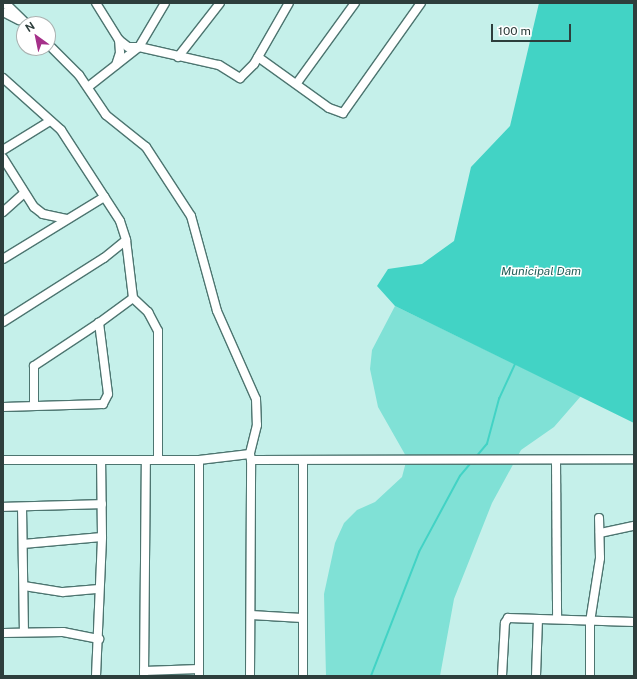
<!DOCTYPE html>
<html>
<head>
<meta charset="utf-8">
<style>
	body { margin:0 }
	#map { position:relative; width:637px; height:679px; overflow:hidden; background:#c5f0ea; font-family:"Public Sans",sans-serif }
	div>[style] { position:absolute }
	.green>* { inset:0; background:#80e1d6 }
	.water>* { inset:0; background:#42d3c5 }
	.stream>* { height:1.5px; margin:-0.75px; padding:0 0.75px; transform-origin:0.75px; border-radius:0.75px; background:#42d3c5 }
	.roads { filter:drop-shadow(1px 0 #4d7570) drop-shadow(-1px 0 #4d7570) drop-shadow(0 1px #4d7570) drop-shadow(0 -1px #4d7570) }
	.minor>* { height:8px; margin:-4px; padding:0 4px; transform-origin:4px; border-radius:4px; background:#fff }
	span { translate:-50% -50%; white-space:nowrap; text-align:center; line-height:1.15; -webkit-text-stroke:3px #fff; paint-order:stroke }
	.water-label { font-size:12px; color:#27615b; font-style:italic }
	.frame { position:absolute; inset:0; border:4px solid #2d3e3c; pointer-events:none }
	.north { position:absolute; left:16px; top:16px; width:40px; height:40px; box-sizing:border-box; background:#fff; border:1px solid #abb2b1; border-radius:50%; rotate:327deg; font-size:11px; font-weight:700; line-height:16px; text-align:center; color:#2d3e3c }
	.north::after { content:''; display:block; margin:auto; width:14px; height:18px; background:#a53089; clip-path:polygon(50% 0,100% 100%,50% 72%,0 100%) }
	.scale { position:absolute; left:491px; top:24px; width:80px; height:18px; box-sizing:border-box; border:2px solid #2d3e3c; border-top:0; padding-left:5px; font-size:12px; line-height:14px; white-space:nowrap; color:#2d3e3c; -webkit-text-stroke:3px #fff; paint-order:stroke }
</style>
</head>
<body>
<div id="map">
	<div class="green">
		<i style="clip-path:polygon(395px 306px,581px 396px,554px 427px,521px 450px,492px 503px,454px 599px,440px 676px,326px 676px,324px 594px,335px 543px,344px 523px,357px 510px,375px 502px,402px 477px,407px 458px,378px 407px,370px 369px,372px 350px)"></i>
	</div>
	<div class="water">
		<i style="clip-path:polygon(539px 3px,634px 3px,634px 423px,395px 306px,377px 286px,388px 269px,422px 264px,454px 241px,471px 167px,510px 126px)"></i>
	</div>
	<div class="stream">
		<i style="left:476px;top:457px;width:17px;rotate:-50deg"></i>
		<i style="left:487px;top:444px;width:47px;rotate:-75.1deg"></i>
		<i style="left:499px;top:399px;width:41px;rotate:-65.3deg"></i>
		<i style="left:371px;top:676px;width:133px;rotate:-68.8deg"></i>
		<i style="left:419px;top:552px;width:86px;rotate:-61.7deg"></i>
		<i style="left:460px;top:476px;width:17px;rotate:-50deg"></i>
	</div>
	<div class="roads">
		<div class="minor">
			<i style="left:5px;top:3px;width:30px;rotate:44deg"></i>
			<i style="left:96px;top:3px;width:44px;rotate:58.1deg"></i>
			<i style="left:119px;top:40px;width:11px;rotate:38deg"></i>
			<i style="left:128px;top:47px;width:11px"></i>
			<i style="left:139px;top:47px;width:82px;rotate:12.7deg"></i>
			<i style="left:219px;top:65px;width:25px;rotate:32deg"></i>
			<i style="left:240px;top:78px;width:20px;rotate:-45deg"></i>
			<i style="left:254px;top:64px;width:70px;rotate:-60.2deg"></i>
			<i style="left:3px;top:12px;width:18px;rotate:27deg"></i>
			<i style="left:48px;top:44px;width:44px;rotate:45deg"></i>
			<i style="left:79px;top:75px;width:48px;rotate:56deg"></i>
			<i style="left:106px;top:115px;width:51px;rotate:38.7deg"></i>
			<i style="left:146px;top:147px;width:82px;rotate:56.9deg"></i>
			<i style="left:191px;top:216px;width:98px;rotate:74.7deg"></i>
			<i style="left:217px;top:311px;width:96px;rotate:66.1deg"></i>
			<i style="left:256px;top:399px;width:26px;rotate:88deg"></i>
			<i style="left:257px;top:425px;width:30px;rotate:104deg"></i>
			<i style="left:178px;top:57px;width:68px;rotate:-52.1deg"></i>
			<i style="left:258px;top:57px;width:87px;rotate:35.7deg"></i>
			<i style="left:329px;top:108px;width:15px;rotate:20deg"></i>
			<i style="left:343px;top:113px;width:135px;rotate:-54.7deg"></i>
			<i style="left:116px;top:65px;width:13px;rotate:-72deg"></i>
			<i style="left:120px;top:53px;width:13px;rotate:-94deg"></i>
			<i style="left:3px;top:78px;width:78px;rotate:41.9deg"></i>
			<i style="left:61px;top:130px;width:108px;rotate:57deg"></i>
			<i style="left:120px;top:221px;width:20px;rotate:72deg"></i>
			<i style="left:126px;top:240px;width:58px;rotate:83.1deg"></i>
			<i style="left:133px;top:298px;width:21px;rotate:43deg"></i>
			<i style="left:148px;top:312px;width:21px;rotate:62deg"></i>
			<i style="left:158px;top:331px;width:129px;rotate:90deg"></i>
			<i style="left:297px;top:83px;width:99px;rotate:-54.1deg"></i>
			<i style="left:88px;top:87px;width:65px;rotate:-38.1deg"></i>
			<i style="left:139px;top:47px;width:51px;rotate:-59.4deg"></i>
			<i style="left:3px;top:150px;width:55px;rotate:-31.7deg"></i>
			<i style="left:3px;top:158px;width:58px;rotate:57.7deg"></i>
			<i style="left:34px;top:207px;width:11px;rotate:38deg"></i>
			<i style="left:43px;top:214px;width:24px;rotate:12deg"></i>
			<i style="left:3px;top:212px;width:27px;rotate:-42deg"></i>
			<i style="left:3px;top:259px;width:119px;rotate:-31.5deg"></i>
			<i style="left:3px;top:322px;width:120px;rotate:-32.4deg"></i>
			<i style="left:104px;top:258px;width:28px;rotate:-39deg"></i>
			<i style="left:34px;top:404px;width:38px;rotate:-90deg"></i>
			<i style="left:34px;top:366px;width:78px;rotate:-33.5deg"></i>
			<i style="left:3px;top:407px;width:100px;rotate:-1.7deg"></i>
			<i style="left:103px;top:404px;width:11px;rotate:-63deg"></i>
			<i style="left:108px;top:394px;width:72px;rotate:-97.2deg"></i>
			<i style="left:99px;top:323px;width:42px;rotate:-36.3deg"></i>
			<i style="left:3px;top:460px;width:196px"></i>
			<i style="left:199px;top:460px;width:51px;rotate:-6.7deg"></i>
			<i style="left:250px;top:454px;width:6px;rotate:81deg"></i>
			<i style="left:251px;top:460px;width:383px;rotate:-0.1deg"></i>
			<i style="left:199px;top:460px;width:216px;rotate:90deg"></i>
			<i style="left:556px;top:460px;width:159px;rotate:89.6deg"></i>
			<i style="left:3px;top:507px;width:99px;rotate:-1.7deg"></i>
			<i style="left:22px;top:507px;width:125px;rotate:89.1deg"></i>
			<i style="left:600px;top:533px;width:35px;rotate:-12deg"></i>
			<i style="left:23px;top:544px;width:79px;rotate:-5.1deg"></i>
			<i style="left:24px;top:586px;width:39px;rotate:9deg"></i>
			<i style="left:63px;top:592px;width:36px;rotate:-5deg"></i>
			<i style="left:251px;top:615px;width:51px;rotate:3.4deg"></i>
			<i style="left:3px;top:633px;width:60px;rotate:-1deg"></i>
			<i style="left:63px;top:632px;width:37px;rotate:11deg"></i>
			<i style="left:144px;top:671px;width:55px;rotate:-2.1deg"></i>
			<i style="left:96px;top:676px;width:139px;rotate:-87.5deg"></i>
			<i style="left:102px;top:537px;width:77px;rotate:-90.7deg"></i>
			<i style="left:144px;top:676px;width:216px;rotate:-89.5deg"></i>
			<i style="left:250px;top:676px;width:216px;rotate:-89.7deg"></i>
			<i style="left:303px;top:676px;width:216px;rotate:-90deg"></i>
			<i style="left:502px;top:676px;width:53px;rotate:-86.8deg"></i>
			<i style="left:505px;top:623px;width:6px;rotate:-59deg"></i>
			<i style="left:508px;top:618px;width:126px;rotate:1.8deg"></i>
			<i style="left:536px;top:676px;width:57px;rotate:-88deg"></i>
			<i style="left:590px;top:676px;width:54px;rotate:-90deg"></i>
			<i style="left:590px;top:622px;width:65px;rotate:-81.1deg"></i>
			<i style="left:600px;top:558px;width:40px;rotate:-91.4deg"></i>
		</div>
	</div>
	<div class="water-label">
		<span style="left:541px;top:272px">Municipal Dam</span>
	</div>
	<div class="frame"></div>
	<div class="north">N</div>
	<div class="scale">100 m</div>
</div>
</body>
</html>
